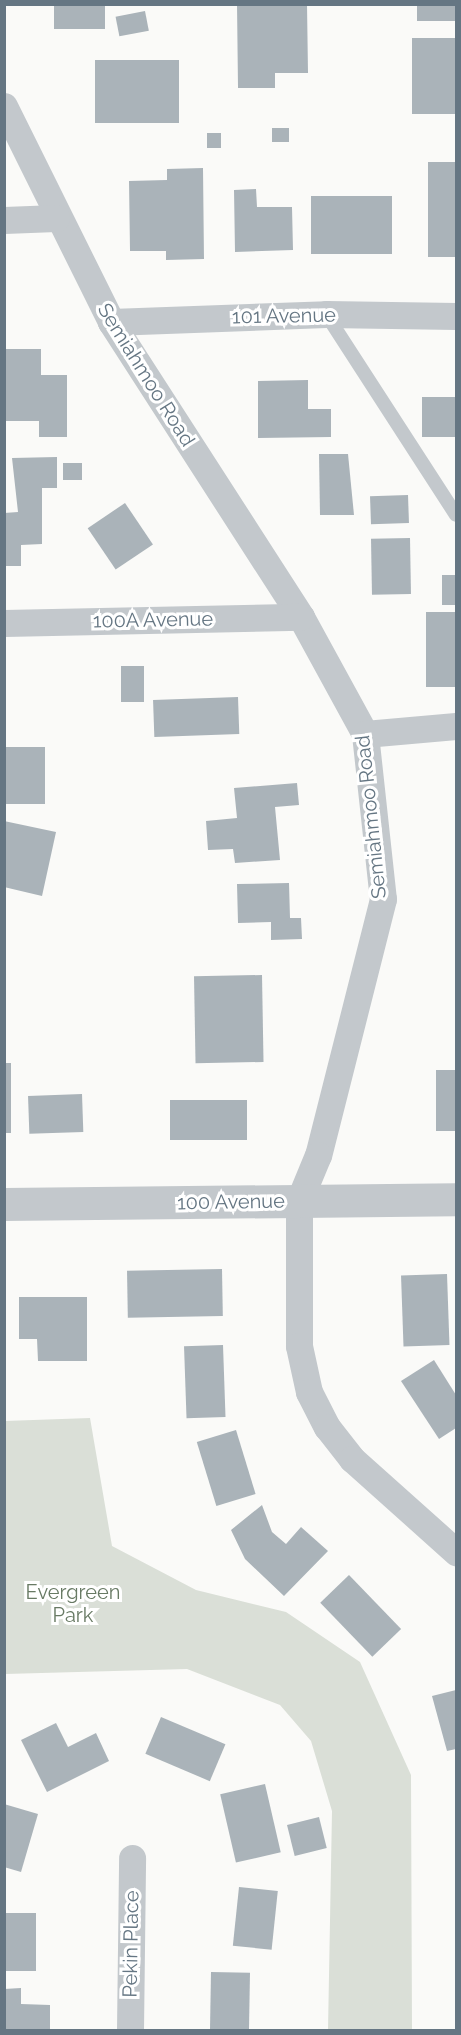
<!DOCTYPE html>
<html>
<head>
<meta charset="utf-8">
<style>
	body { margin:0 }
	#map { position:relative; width:461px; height:2035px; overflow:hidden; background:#fafaf8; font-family:Raleway,sans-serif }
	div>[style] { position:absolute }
	.green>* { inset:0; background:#dadfd7 }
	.building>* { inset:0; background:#aab3b9; transform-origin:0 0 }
	.service>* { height:14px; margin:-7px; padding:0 7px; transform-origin:7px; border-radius:7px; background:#c3c8cc }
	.minor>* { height:27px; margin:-13.5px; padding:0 13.5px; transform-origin:13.5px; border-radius:13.5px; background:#c3c8cc }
	.tertiary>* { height:33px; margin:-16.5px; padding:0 16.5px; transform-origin:16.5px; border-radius:16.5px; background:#c3c8cc }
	span { translate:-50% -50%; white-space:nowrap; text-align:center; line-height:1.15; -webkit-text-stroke:6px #fff; paint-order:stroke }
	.street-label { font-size:20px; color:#657683 }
	.park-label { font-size:20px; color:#687a64 }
	.frame { position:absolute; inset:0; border:6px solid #657683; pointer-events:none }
</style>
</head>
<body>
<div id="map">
	<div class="green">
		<i style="clip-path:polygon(90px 1418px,112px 1546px,196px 1590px,286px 1612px,360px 1662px,411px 1775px,412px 2030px,328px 2030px,332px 1811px,311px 1741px,280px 1705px,187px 1669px,5px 1674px,5px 1421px)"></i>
	</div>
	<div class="building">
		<i style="left:54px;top:4px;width:51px;height:25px"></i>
		<i style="clip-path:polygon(237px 4px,307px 4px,308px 73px,275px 73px,275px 88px,238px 88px)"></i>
		<i style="left:417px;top:4px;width:39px;height:17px"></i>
		<i style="left:145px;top:11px;width:20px;height:30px;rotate:79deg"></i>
		<i style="left:456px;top:38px;width:76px;height:44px;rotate:90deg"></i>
		<i style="left:95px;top:60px;width:84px;height:63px"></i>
		<i style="left:272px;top:128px;width:17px;height:14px"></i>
		<i style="left:207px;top:133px;width:14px;height:15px"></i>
		<i style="left:428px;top:162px;width:28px;height:95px"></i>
		<i style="clip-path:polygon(203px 168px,204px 259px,166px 260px,166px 251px,130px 251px,129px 181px,167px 180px,167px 169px)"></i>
		<i style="clip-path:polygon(256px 189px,257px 207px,292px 207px,293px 250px,235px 252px,234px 190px)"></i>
		<i style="left:311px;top:196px;width:81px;height:58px"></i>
		<i style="clip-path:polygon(4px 349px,41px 349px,41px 375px,67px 375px,67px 437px,39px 437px,39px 421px,4px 421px)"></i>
		<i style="clip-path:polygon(308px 380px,308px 409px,331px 409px,331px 437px,258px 438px,258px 381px)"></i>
		<i style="left:456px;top:397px;width:40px;height:34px;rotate:90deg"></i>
		<i style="clip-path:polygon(319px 454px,348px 454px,354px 515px,320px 515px)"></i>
		<i style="clip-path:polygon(57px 457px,57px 488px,42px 488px,42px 544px,21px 545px,21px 566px,4px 566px,4px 513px,18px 512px,12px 458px)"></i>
		<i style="left:63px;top:463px;width:19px;height:17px"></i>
		<i style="left:408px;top:495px;width:28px;height:38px;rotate:88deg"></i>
		<i style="left:125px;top:503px;width:50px;height:45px;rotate:56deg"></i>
		<i style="left:410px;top:538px;width:56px;height:39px;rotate:89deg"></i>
		<i style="left:442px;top:575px;width:14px;height:30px"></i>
		<i style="left:426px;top:612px;width:30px;height:75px"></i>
		<i style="left:121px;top:666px;width:23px;height:36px"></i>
		<i style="left:238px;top:697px;width:37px;height:85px;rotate:88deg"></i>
		<i style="left:4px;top:747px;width:41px;height:57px"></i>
		<i style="clip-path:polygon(297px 783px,299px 805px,275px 807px,280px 860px,235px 863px,233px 849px,208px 850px,206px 821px,237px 818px,234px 788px)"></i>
		<i style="clip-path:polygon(4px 821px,56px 832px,42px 896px,4px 887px)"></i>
		<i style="clip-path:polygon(289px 883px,290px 918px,301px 918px,302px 939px,271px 940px,271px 922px,238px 923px,237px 884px)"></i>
		<i style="left:262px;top:975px;width:87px;height:68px;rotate:89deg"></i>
		<i style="left:4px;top:1063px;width:7px;height:70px"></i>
		<i style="left:436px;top:1070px;width:20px;height:61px"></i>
		<i style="left:82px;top:1094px;width:38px;height:54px;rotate:88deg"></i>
		<i style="left:247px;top:1100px;width:40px;height:77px;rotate:90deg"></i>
		<i style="left:222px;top:1269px;width:47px;height:95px;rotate:89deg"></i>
		<i style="left:447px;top:1274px;width:71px;height:46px;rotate:88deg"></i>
		<i style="clip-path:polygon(19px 1297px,87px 1297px,87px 1361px,38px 1361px,37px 1339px,19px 1339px)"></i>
		<i style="left:223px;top:1345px;width:72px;height:39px;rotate:88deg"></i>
		<i style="clip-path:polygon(434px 1360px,456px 1395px,456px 1428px,439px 1439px,401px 1381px)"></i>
		<i style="left:236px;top:1430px;width:67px;height:41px;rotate:73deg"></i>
		<i style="clip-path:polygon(262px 1505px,272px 1532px,286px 1544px,301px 1527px,328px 1551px,284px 1596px,245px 1559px,231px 1530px)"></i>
		<i style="left:349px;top:1575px;width:75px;height:40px;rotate:46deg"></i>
		<i style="clip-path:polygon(456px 1690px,456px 1749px,447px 1751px,432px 1696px)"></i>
		<i style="left:161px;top:1717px;width:70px;height:40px;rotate:23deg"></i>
		<i style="clip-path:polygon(56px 1723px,68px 1747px,96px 1733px,109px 1761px,47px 1792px,21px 1740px)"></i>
		<i style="left:265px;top:1784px;width:70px;height:46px;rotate:77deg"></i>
		<i style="clip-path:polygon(4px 1804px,38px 1814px,21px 1872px,4px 1867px)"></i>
		<i style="left:319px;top:1817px;width:32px;height:33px;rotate:76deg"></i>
		<i style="left:239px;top:1887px;width:39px;height:59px;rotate:6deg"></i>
		<i style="left:4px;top:1913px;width:32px;height:58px"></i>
		<i style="left:211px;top:1972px;width:39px;height:58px;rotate:1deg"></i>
		<i style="clip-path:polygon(21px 1988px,21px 2004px,50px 2005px,50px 2030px,4px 2030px,4px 1989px)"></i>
	</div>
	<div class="service">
		<i style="left:326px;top:314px;width:239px;rotate:57.1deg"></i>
	</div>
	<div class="minor">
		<i style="left:4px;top:106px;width:241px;rotate:63.6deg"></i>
		<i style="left:111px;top:322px;width:351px;rotate:57.2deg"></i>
		<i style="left:301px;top:617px;width:133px;rotate:61.3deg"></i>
		<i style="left:365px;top:734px;width:166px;rotate:83.8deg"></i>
		<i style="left:383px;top:899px;width:264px;rotate:104.2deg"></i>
		<i style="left:318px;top:1155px;width:50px;rotate:112.4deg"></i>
		<i style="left:299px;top:1201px;width:145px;rotate:90deg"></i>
		<i style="left:299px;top:1346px;width:47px;rotate:77.7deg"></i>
		<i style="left:309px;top:1392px;width:39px;rotate:63deg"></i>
		<i style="left:327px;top:1427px;width:41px;rotate:52deg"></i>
		<i style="left:352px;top:1459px;width:140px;rotate:41.8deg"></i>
		<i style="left:4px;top:220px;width:52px;rotate:-2.2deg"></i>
		<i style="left:111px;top:322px;width:215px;rotate:-2.1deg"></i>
		<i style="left:326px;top:314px;width:130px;rotate:0.9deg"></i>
		<i style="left:4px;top:623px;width:297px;rotate:-1.2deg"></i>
		<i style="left:365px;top:734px;width:91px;rotate:-5deg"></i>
		<i style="left:130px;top:2030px;width:172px;rotate:-89.3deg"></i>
	</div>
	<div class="tertiary">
		<i style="left:4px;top:1204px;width:452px;rotate:-0.6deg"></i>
	</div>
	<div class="street-label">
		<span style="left:284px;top:316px;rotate:-1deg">101 Avenue</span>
		<span style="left:146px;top:375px;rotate:58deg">Semiahmoo Road</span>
		<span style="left:153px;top:620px;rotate:-1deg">100A Avenue</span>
		<span style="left:371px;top:817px;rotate:-96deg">Semiahmoo Road</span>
		<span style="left:231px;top:1202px;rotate:-1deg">100 Avenue</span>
		<span style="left:131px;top:1944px;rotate:-89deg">Pekin Place</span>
	</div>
	<div class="park-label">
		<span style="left:73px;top:1604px">Evergreen<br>Park</span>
	</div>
	<div class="frame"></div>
</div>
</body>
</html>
